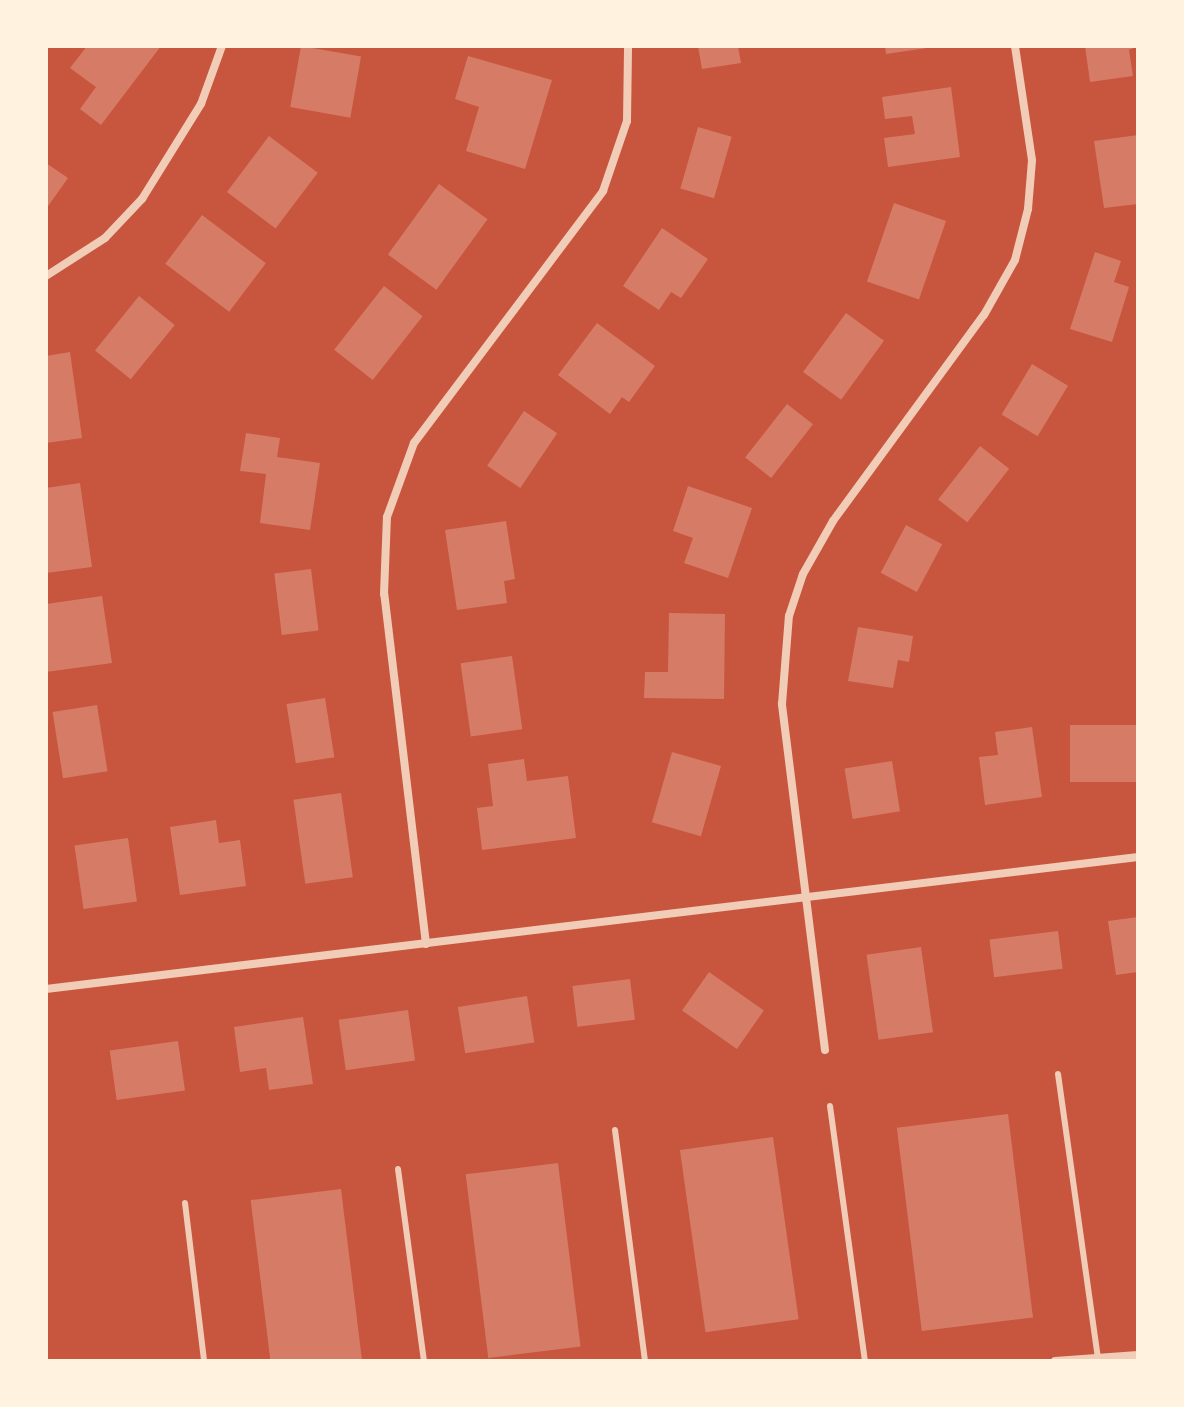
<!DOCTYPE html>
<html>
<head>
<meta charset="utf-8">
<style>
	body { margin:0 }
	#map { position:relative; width:1184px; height:1407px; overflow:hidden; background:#c8553d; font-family:"PT Sans",sans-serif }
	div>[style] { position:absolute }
	.building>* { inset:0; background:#d67c66; transform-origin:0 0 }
	.service>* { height:6px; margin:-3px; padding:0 3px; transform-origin:3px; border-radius:3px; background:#f1ccb7 }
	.minor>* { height:8px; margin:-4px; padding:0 4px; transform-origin:4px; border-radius:4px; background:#f1ccb7 }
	span { translate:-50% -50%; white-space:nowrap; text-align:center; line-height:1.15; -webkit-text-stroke:8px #fff3e0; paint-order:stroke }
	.frame { position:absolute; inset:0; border:48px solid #fff3e0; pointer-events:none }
</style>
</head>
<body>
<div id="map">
	<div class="building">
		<i style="clip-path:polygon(87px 46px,161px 46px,101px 125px,80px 109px,96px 87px,70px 68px)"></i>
		<i style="left:301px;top:46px;width:61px;height:62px;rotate:10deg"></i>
		<i style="clip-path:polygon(698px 46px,738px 46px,741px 63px,702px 69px)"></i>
		<i style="clip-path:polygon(885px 46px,927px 46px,927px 48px,886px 54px)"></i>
		<i style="clip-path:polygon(1085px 46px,1138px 46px,1129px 50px,1133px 76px,1090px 82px)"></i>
		<i style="clip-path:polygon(468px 56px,552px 80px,525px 169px,466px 151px,479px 107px,455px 99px)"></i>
		<i style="clip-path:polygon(951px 87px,960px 157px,888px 167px,884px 138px,915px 134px,912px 116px,885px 119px,882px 97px)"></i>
		<i style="left:698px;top:127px;width:35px;height:64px;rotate:16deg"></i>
		<i style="clip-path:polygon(1138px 135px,1138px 204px,1104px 208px,1094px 141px)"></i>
		<i style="left:269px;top:136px;width:61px;height:70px;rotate:37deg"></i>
		<i style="clip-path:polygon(46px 163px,68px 178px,46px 209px)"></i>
		<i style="left:439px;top:184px;width:60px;height:87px;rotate:36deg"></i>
		<i style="left:894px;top:203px;width:55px;height:83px;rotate:19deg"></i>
		<i style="left:202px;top:215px;width:80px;height:61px;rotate:37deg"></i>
		<i style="clip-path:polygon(662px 228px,708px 259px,681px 298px,671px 292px,659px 310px,623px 286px)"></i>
		<i style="clip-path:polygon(1095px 252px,1121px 261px,1114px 282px,1129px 287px,1112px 342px,1070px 329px)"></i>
		<i style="left:384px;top:286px;width:49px;height:81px;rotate:38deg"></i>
		<i style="left:139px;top:296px;width:46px;height:70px;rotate:39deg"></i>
		<i style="left:846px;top:313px;width:47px;height:73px;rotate:36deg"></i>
		<i style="clip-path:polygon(597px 323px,655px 366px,629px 402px,622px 397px,610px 414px,558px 375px)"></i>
		<i style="clip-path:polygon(70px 352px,82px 438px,46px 443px,46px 356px)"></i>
		<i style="left:1032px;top:364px;width:42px;height:59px;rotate:31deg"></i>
		<i style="left:787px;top:404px;width:33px;height:68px;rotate:38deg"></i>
		<i style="left:524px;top:411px;width:40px;height:66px;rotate:34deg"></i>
		<i style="clip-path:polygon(246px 433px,280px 438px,277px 457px,320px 463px,310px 530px,260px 523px,266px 474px,240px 471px)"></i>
		<i style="left:980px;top:446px;width:37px;height:68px;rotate:38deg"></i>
		<i style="clip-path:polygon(80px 483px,92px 567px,46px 573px,46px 488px)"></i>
		<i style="clip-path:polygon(688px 486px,752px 508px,728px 578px,684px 563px,693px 538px,673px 531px)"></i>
		<i style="clip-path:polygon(506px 521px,515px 579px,504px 581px,507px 603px,457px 610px,445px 530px)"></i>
		<i style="left:906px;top:525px;width:41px;height:54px;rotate:28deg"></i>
		<i style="left:311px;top:569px;width:62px;height:37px;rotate:83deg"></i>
		<i style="clip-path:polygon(102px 596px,112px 663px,46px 672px,46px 604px)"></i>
		<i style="clip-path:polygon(669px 613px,725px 614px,724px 699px,644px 698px,645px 672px,668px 672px)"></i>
		<i style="clip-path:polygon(858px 627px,913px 636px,909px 662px,898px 660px,893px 688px,848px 681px)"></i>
		<i style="left:512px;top:656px;width:74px;height:52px;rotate:82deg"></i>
		<i style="left:325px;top:698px;width:60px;height:39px;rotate:81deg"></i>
		<i style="left:97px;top:705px;width:67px;height:45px;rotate:81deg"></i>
		<i style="left:1138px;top:725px;width:57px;height:68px;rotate:90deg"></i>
		<i style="clip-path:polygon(1032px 727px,1042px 797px,985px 805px,979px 757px,998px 755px,995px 732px)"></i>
		<i style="left:672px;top:752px;width:51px;height:73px;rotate:16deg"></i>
		<i style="clip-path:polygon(524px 759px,527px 781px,568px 776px,576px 838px,482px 850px,477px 808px,493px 806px,488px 764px)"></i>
		<i style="left:892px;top:761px;width:51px;height:48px;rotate:81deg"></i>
		<i style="left:341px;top:793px;width:85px;height:48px;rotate:82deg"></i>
		<i style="clip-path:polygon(216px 820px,219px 843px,240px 840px,246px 886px,180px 895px,170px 827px)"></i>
		<i style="left:128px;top:838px;width:64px;height:54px;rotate:82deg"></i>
		<i style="clip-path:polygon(1138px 917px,1138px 972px,1116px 975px,1108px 921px)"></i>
		<i style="left:1058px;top:931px;width:38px;height:69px;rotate:83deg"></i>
		<i style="left:921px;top:947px;width:86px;height:55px;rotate:82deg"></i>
		<i style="left:709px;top:972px;width:67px;height:47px;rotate:35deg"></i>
		<i style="left:630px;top:979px;width:41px;height:58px;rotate:83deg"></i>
		<i style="left:527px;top:996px;width:47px;height:70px;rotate:81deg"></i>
		<i style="left:408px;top:1010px;width:51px;height:70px;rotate:82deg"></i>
		<i style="clip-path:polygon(303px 1017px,313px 1084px,269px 1090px,266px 1068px,240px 1072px,234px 1027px)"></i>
		<i style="left:178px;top:1041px;width:50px;height:69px;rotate:82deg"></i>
		<i style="left:1008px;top:1114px;width:205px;height:112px;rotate:83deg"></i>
		<i style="left:773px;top:1137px;width:184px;height:94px;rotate:82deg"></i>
		<i style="left:558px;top:1163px;width:185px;height:93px;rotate:83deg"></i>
		<i style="left:341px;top:1189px;width:173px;height:91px;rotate:83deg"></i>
	</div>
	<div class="service">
		<i style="left:1058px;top:1074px;width:287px;rotate:82deg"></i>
		<i style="left:830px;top:1106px;width:257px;rotate:82.2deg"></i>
		<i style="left:615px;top:1130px;width:233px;rotate:82.6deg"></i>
		<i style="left:398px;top:1169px;width:194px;rotate:82.3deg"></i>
		<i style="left:185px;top:1203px;width:159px;rotate:83.1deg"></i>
	</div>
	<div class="minor">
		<i style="left:46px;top:276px;width:70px;rotate:-32.8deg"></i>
		<i style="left:105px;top:238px;width:54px;rotate:-46.5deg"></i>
		<i style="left:142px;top:199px;width:112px;rotate:-58.2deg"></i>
		<i style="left:201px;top:104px;width:62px;rotate:-70.1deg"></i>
		<i style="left:426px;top:944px;width:353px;rotate:-96.8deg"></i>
		<i style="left:384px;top:594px;width:77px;rotate:-87.8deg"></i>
		<i style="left:387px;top:517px;width:79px;rotate:-70deg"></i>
		<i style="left:414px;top:443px;width:315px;rotate:-53.1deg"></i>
		<i style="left:603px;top:191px;width:74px;rotate:-71.1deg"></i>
		<i style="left:627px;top:121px;width:75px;rotate:-89.2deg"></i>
		<i style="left:46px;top:989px;width:1100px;rotate:-6.89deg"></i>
		<i style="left:825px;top:1050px;width:349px;rotate:-97.1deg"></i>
		<i style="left:782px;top:704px;width:88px;rotate:-85.5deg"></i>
		<i style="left:789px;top:616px;width:44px;rotate:-71.6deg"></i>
		<i style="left:803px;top:574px;width:61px;rotate:-60.5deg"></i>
		<i style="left:833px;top:521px;width:255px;rotate:-53.8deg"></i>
		<i style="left:984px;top:315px;width:63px;rotate:-60.6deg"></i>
		<i style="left:1015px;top:260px;width:53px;rotate:-75.7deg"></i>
		<i style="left:1028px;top:209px;width:49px;rotate:-85.3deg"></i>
		<i style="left:1032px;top:160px;width:115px;rotate:-98.5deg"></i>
		<i style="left:1055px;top:1361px;width:83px;rotate:-4.1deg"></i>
	</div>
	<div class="frame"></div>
</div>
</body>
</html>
